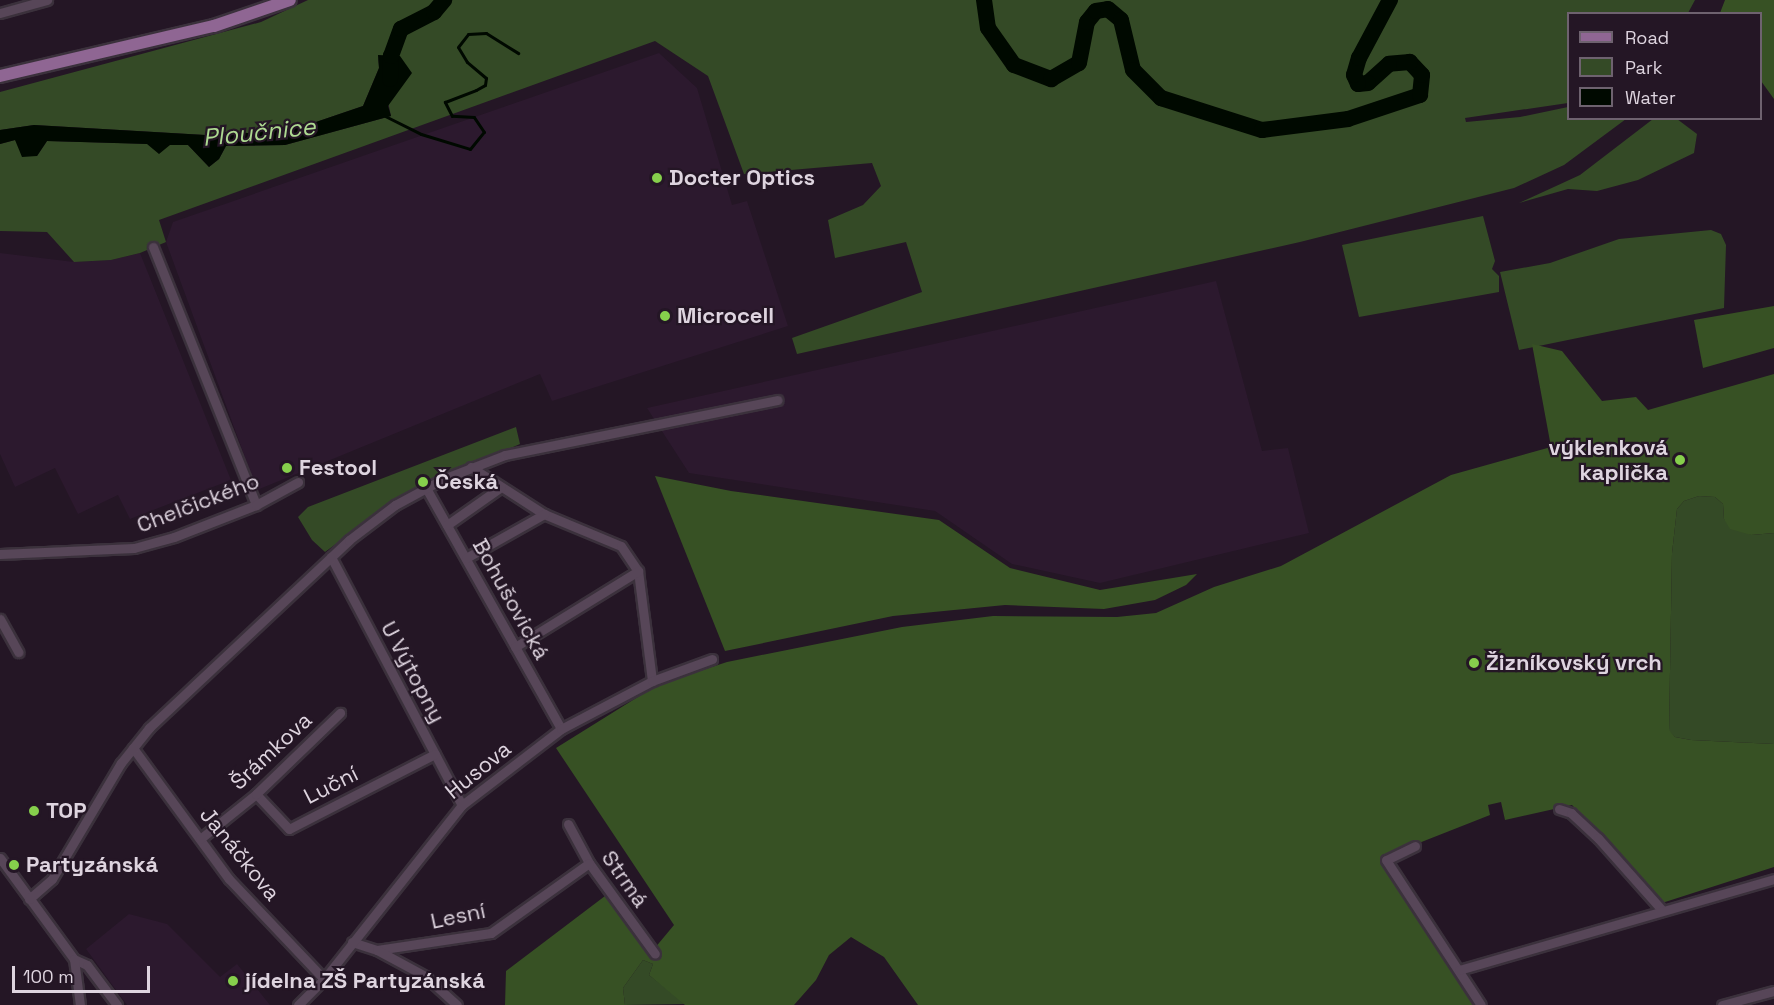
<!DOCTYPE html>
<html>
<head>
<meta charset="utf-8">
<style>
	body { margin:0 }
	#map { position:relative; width:1774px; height:1005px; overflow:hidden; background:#241625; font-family:"Space Grotesk",sans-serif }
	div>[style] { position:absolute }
	.built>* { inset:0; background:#2c192e }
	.green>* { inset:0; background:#344a26 }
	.forest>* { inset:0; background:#375124 }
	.water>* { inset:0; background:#000900 }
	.stream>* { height:3px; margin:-1.5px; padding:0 1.5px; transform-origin:1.5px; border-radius:1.5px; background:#000900 }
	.river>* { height:16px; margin:-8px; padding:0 8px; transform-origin:8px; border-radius:8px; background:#000900 }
	.roads { filter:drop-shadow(2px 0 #3b313c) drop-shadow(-2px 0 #3b313c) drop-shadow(0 2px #3b313c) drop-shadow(0 -2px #3b313c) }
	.minor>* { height:9px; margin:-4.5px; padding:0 4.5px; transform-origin:4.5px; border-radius:4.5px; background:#574658 }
	.major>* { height:12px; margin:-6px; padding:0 6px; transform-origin:6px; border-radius:6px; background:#8f6693 }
	.dots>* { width:16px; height:16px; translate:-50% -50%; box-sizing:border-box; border:3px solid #241625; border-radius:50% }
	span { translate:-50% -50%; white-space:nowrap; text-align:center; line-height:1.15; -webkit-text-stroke:4.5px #241625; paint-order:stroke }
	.poi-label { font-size:22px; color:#ded4df; font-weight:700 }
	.left { translate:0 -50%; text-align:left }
	.right { translate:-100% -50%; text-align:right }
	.street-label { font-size:22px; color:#ded4df }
	.water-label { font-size:24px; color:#add991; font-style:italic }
	.legend { position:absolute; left:1567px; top:12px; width:195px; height:108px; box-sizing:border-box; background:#241625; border:2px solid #6e626f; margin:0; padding:8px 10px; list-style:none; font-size:18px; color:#ded4df }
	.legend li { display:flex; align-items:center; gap:12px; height:30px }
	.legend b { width:30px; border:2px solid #6e626f }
	.scale { position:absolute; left:12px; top:966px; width:138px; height:27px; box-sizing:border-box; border:3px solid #ded4df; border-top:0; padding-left:8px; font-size:18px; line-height:21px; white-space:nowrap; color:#ded4df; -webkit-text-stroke:4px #241625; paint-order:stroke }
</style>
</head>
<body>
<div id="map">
	<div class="built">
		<i style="clip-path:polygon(659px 53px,697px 88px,732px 205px,747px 201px,788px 326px,552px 401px,540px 374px,257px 490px,166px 242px,173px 222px)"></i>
		<i style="clip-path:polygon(0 253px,74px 262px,111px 260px,140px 253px,231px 480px,130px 519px,118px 495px,78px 514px,55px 468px,15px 487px,0 454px)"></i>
		<i style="clip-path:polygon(1216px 281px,1262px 451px,1288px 448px,1309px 533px,1100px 583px,1012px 564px,935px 511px,689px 473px,647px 408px)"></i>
		<i style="clip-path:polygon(129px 914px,167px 924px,220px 977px,237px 964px,270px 1005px,127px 1005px,86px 949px)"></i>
	</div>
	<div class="green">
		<i style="clip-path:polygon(308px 0,1695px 0,1688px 13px,1568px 14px,1568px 103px,1465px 118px,1466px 122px,1520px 117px,1568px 107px,1568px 118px,1626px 119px,1564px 165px,1514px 188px,1300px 242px,797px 354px,792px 338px,922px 292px,906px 242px,835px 258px,828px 220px,863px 205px,881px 186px,872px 163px,744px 174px,708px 76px,655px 41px,159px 220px,166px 242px,140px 253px,111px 260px,74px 262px,47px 232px,0 231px,0 144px,15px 140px,37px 156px,47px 141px,188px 145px,209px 167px,219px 159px,226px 146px,285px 145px,391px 116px,378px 55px,379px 68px,363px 106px,313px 123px,248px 133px,226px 132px,223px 136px,34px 125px,0 130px,0 92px,261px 22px)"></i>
		<i style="clip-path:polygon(1653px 119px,1677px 119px,1697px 134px,1694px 153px,1638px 180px,1597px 191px,1568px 189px,1519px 203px,1580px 175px)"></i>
		<i style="clip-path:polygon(1483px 216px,1495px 261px,1492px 269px,1499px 276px,1499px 292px,1359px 317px,1342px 245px)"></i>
		<i style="clip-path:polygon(1711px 230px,1721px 234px,1726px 245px,1724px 308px,1519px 350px,1500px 272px,1550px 263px,1619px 239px)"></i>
		<i style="clip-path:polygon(516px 427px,520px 444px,403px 495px,325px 552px,312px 540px,298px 517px,308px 507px)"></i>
		<i style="clip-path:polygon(1699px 496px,1715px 497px,1723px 504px,1724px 519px,1751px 535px,1774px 533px,1774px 744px,1691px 740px,1675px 737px,1669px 731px,1672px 553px,1677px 509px,1684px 501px)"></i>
		<i style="clip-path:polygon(643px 960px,653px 964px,649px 975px,686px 1004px,625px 1005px,623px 988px)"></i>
	</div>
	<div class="forest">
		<i style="clip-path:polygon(1725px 0,1774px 0,1774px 99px,1761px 81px,1760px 14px,1720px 13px)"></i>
		<i style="clip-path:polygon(1774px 306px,1774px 348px,1703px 368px,1694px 320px)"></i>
		<i style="clip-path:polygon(1532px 344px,1562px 351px,1602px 401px,1636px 397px,1648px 410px,1774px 374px,1774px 533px,1751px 535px,1730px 529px,1724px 519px,1723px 504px,1715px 497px,1699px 496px,1684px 501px,1677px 509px,1672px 553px,1669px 730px,1675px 737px,1691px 740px,1774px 744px,1774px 867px,1662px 903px,1572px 805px,1505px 820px,1501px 802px,1488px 805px,1490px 815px,1391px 854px,1386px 864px,1475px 1005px,918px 1005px,884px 957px,851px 937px,829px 955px,816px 980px,794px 1005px,685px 1005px,649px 975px,653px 964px,643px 960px,623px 988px,625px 1005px,505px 1005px,506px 971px,605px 896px,649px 955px,674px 925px,556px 748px,657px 685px,727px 662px,902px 627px,993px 616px,1117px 617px,1156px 613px,1214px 587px,1281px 566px,1451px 475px,1551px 447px)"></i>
		<i style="clip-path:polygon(655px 476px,731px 491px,939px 520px,1010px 568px,1100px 590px,1197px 574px,1186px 585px,1155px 600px,1104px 609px,1005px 605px,893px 616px,725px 651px)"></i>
	</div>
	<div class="water">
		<i style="clip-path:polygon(378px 55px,400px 56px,412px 73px,388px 106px,391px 116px,285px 145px,226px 146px,219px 159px,209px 167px,188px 145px,170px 145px,159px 154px,147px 144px,47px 141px,37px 156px,22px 157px,15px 140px,0 144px,0 130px,34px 125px,222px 136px,225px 132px,248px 133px,313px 123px,363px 106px,379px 68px)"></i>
	</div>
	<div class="stream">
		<i style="left:385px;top:116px;width:40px;rotate:26.6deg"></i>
		<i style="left:421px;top:134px;width:51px;rotate:17deg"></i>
		<i style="left:470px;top:149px;width:22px;rotate:-51deg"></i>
		<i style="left:484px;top:132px;width:18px;rotate:-124deg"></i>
		<i style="left:474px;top:117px;width:22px;rotate:-177deg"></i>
		<i style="left:452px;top:116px;width:16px;rotate:-117deg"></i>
		<i style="left:445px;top:102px;width:33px;rotate:-21deg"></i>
		<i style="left:476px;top:90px;width:10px;rotate:-29deg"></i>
		<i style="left:485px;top:85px;width:7px;rotate:-82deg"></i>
		<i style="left:486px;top:78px;width:25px;rotate:-140deg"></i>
		<i style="left:467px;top:62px;width:17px;rotate:-121deg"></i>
		<i style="left:458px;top:47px;width:16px;rotate:-52deg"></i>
		<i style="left:468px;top:34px;width:18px;rotate:-3deg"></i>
		<i style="left:486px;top:33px;width:38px;rotate:32deg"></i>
	</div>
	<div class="river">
		<i style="left:984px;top:0;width:28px;rotate:82deg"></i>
		<i style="left:988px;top:28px;width:45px;rotate:54.9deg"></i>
		<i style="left:1014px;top:65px;width:40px;rotate:21deg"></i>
		<i style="left:1051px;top:79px;width:32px;rotate:-30deg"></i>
		<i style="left:1079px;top:63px;width:42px;rotate:-79deg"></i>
		<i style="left:1087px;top:22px;width:14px;rotate:-51deg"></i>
		<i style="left:1096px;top:11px;width:12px;rotate:-9deg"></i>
		<i style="left:1108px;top:9px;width:17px;rotate:40deg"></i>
		<i style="left:1121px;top:20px;width:51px;rotate:76.5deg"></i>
		<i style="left:1133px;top:70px;width:40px;rotate:45deg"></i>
		<i style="left:1161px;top:98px;width:106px;rotate:17.6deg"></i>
		<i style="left:1262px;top:130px;width:87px;rotate:-7.3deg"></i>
		<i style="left:1348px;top:119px;width:76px;rotate:-18.4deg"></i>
		<i style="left:1420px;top:95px;width:20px;rotate:-84deg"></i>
		<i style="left:1422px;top:75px;width:18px;rotate:-133deg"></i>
		<i style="left:1410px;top:62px;width:21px;rotate:175deg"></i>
		<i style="left:1389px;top:64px;width:28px;rotate:138deg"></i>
		<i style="left:1368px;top:83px;width:10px;rotate:174deg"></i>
		<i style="left:1358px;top:84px;width:10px;rotate:-114deg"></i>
		<i style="left:1354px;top:75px;width:18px;rotate:-74deg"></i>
		<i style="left:1359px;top:58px;width:66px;rotate:-61.9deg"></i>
		<i style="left:390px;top:79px;width:23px;rotate:-88deg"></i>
		<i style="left:391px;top:56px;width:29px;rotate:-70deg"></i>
		<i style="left:401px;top:29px;width:37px;rotate:-27deg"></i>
		<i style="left:434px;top:12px;width:16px;rotate:-50deg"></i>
	</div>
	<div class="roads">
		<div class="minor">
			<i style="left:0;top:13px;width:49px;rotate:-15.5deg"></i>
			<i style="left:153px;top:247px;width:278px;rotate:68.2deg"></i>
			<i style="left:471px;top:467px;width:87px;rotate:32.8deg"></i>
			<i style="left:544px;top:514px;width:83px;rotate:22.6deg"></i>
			<i style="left:621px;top:546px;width:30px;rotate:56deg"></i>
			<i style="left:638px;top:571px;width:111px;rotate:82.7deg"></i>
			<i style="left:426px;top:488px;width:276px;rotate:60.7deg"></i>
			<i style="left:447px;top:525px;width:66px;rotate:-35.1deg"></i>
			<i style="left:0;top:554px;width:134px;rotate:-2.6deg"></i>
			<i style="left:134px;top:548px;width:41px;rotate:-15.4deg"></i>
			<i style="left:174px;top:537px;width:88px;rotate:-21.3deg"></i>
			<i style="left:256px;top:505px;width:48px;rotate:-28.7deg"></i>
			<i style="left:331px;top:557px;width:280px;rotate:62.2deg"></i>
			<i style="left:466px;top:558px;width:90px;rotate:-29.4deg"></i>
			<i style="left:0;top:619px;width:38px;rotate:61deg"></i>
			<i style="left:515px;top:647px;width:145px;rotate:-31.7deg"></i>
			<i style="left:133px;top:748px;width:162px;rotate:53.8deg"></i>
			<i style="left:229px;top:879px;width:138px;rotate:46.5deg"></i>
			<i style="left:256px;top:794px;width:48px;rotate:46.7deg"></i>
			<i style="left:289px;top:829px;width:164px;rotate:-27.2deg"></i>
			<i style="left:1559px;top:809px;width:13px;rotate:18deg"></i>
			<i style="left:1571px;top:813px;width:37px;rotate:43deg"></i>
			<i style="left:1598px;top:838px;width:95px;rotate:48.4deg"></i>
			<i style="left:568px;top:824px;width:44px;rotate:61.7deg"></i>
			<i style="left:589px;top:863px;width:112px;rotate:54deg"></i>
			<i style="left:200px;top:839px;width:72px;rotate:-38.8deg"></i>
			<i style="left:256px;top:794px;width:117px;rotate:-44deg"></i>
			<i style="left:1415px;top:846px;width:32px;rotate:154deg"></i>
			<i style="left:1386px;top:860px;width:173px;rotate:56.8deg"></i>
			<i style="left:0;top:858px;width:125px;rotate:53.8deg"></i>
			<i style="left:74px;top:959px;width:14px;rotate:25deg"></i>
			<i style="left:87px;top:965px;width:50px;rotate:53.1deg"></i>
			<i style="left:29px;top:899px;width:30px;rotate:-41deg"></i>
			<i style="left:52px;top:879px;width:135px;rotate:-59.3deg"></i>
			<i style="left:121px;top:763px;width:45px;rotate:-51.3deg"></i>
			<i style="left:149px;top:728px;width:274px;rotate:-43.2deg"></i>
			<i style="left:349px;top:540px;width:58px;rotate:-37.3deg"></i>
			<i style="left:395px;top:505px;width:55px;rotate:-28.4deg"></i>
			<i style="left:443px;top:479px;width:66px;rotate:-21.2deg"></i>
			<i style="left:505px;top:455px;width:278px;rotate:-11.4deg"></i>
			<i style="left:352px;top:942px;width:26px;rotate:18deg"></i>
			<i style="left:377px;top:950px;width:115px;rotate:-8.5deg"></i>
			<i style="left:491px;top:933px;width:120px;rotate:-35.5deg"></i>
			<i style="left:377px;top:950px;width:55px;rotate:28.4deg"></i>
			<i style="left:425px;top:976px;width:43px;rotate:42.2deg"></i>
			<i style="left:74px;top:959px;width:46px;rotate:82.6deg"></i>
			<i style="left:1459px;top:970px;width:328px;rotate:-16.1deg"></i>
			<i style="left:298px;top:1005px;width:37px;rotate:-45deg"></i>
			<i style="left:324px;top:979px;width:222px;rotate:-51.6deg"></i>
			<i style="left:462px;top:805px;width:125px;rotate:-37.5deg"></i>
			<i style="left:561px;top:729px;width:103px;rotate:-27.8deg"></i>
			<i style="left:652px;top:681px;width:64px;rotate:-20.1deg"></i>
			<i style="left:1722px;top:1005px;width:54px;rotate:-15.1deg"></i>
		</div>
		<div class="major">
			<i style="left:0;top:76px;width:220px;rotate:-13.2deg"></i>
			<i style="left:214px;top:26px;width:80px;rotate:-18.9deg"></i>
		</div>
	</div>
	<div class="dots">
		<i style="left:657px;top:178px;background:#86cf4c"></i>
		<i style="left:665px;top:316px;background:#86cf4c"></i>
		<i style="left:1680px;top:460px;background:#86cf4c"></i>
		<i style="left:287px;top:468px;background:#86cf4c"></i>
		<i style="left:423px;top:482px;background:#86cf4c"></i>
		<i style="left:1474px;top:663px;background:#86cf4c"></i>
		<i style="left:34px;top:811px;background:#86cf4c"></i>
		<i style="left:14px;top:865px;background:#86cf4c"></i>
		<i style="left:233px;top:981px;background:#86cf4c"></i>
	</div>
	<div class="poi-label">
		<span class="left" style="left:669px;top:178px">Docter Optics</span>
		<span class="left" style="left:677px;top:316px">Microcell</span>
		<span class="right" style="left:1668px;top:460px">výklenková<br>kaplička</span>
		<span class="left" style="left:299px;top:468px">Festool</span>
		<span class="left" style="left:435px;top:482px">Česká</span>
		<span class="left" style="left:1486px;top:663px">Žizníkovský vrch</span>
		<span class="left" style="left:46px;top:811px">TOP</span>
		<span class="left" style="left:26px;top:865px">Partyzánská</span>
		<span class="left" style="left:245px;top:981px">jídelna ZŠ Partyzánská</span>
	</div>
	<div class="street-label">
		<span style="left:198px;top:503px;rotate:-21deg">Chelčického</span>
		<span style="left:511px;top:599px;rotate:61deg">Bohušovická</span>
		<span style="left:413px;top:672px;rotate:62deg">U Výtopny</span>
		<span style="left:271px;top:751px;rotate:-43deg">Šrámkova</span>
		<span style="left:478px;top:770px;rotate:-39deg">Husova</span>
		<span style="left:331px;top:785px;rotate:-27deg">Luční</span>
		<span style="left:240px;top:854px;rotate:51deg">Janáčkova</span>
		<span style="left:625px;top:879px;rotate:55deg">Strmá</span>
		<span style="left:458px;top:916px;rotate:-12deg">Lesní</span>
	</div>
	<div class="water-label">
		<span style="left:259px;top:132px;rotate:-6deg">Ploučnice</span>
	</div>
	<ul class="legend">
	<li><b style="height:8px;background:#8f6693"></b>Road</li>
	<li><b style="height:16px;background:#344a26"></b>Park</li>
	<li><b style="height:16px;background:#000900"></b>Water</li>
	</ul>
	<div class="scale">100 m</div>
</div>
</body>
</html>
